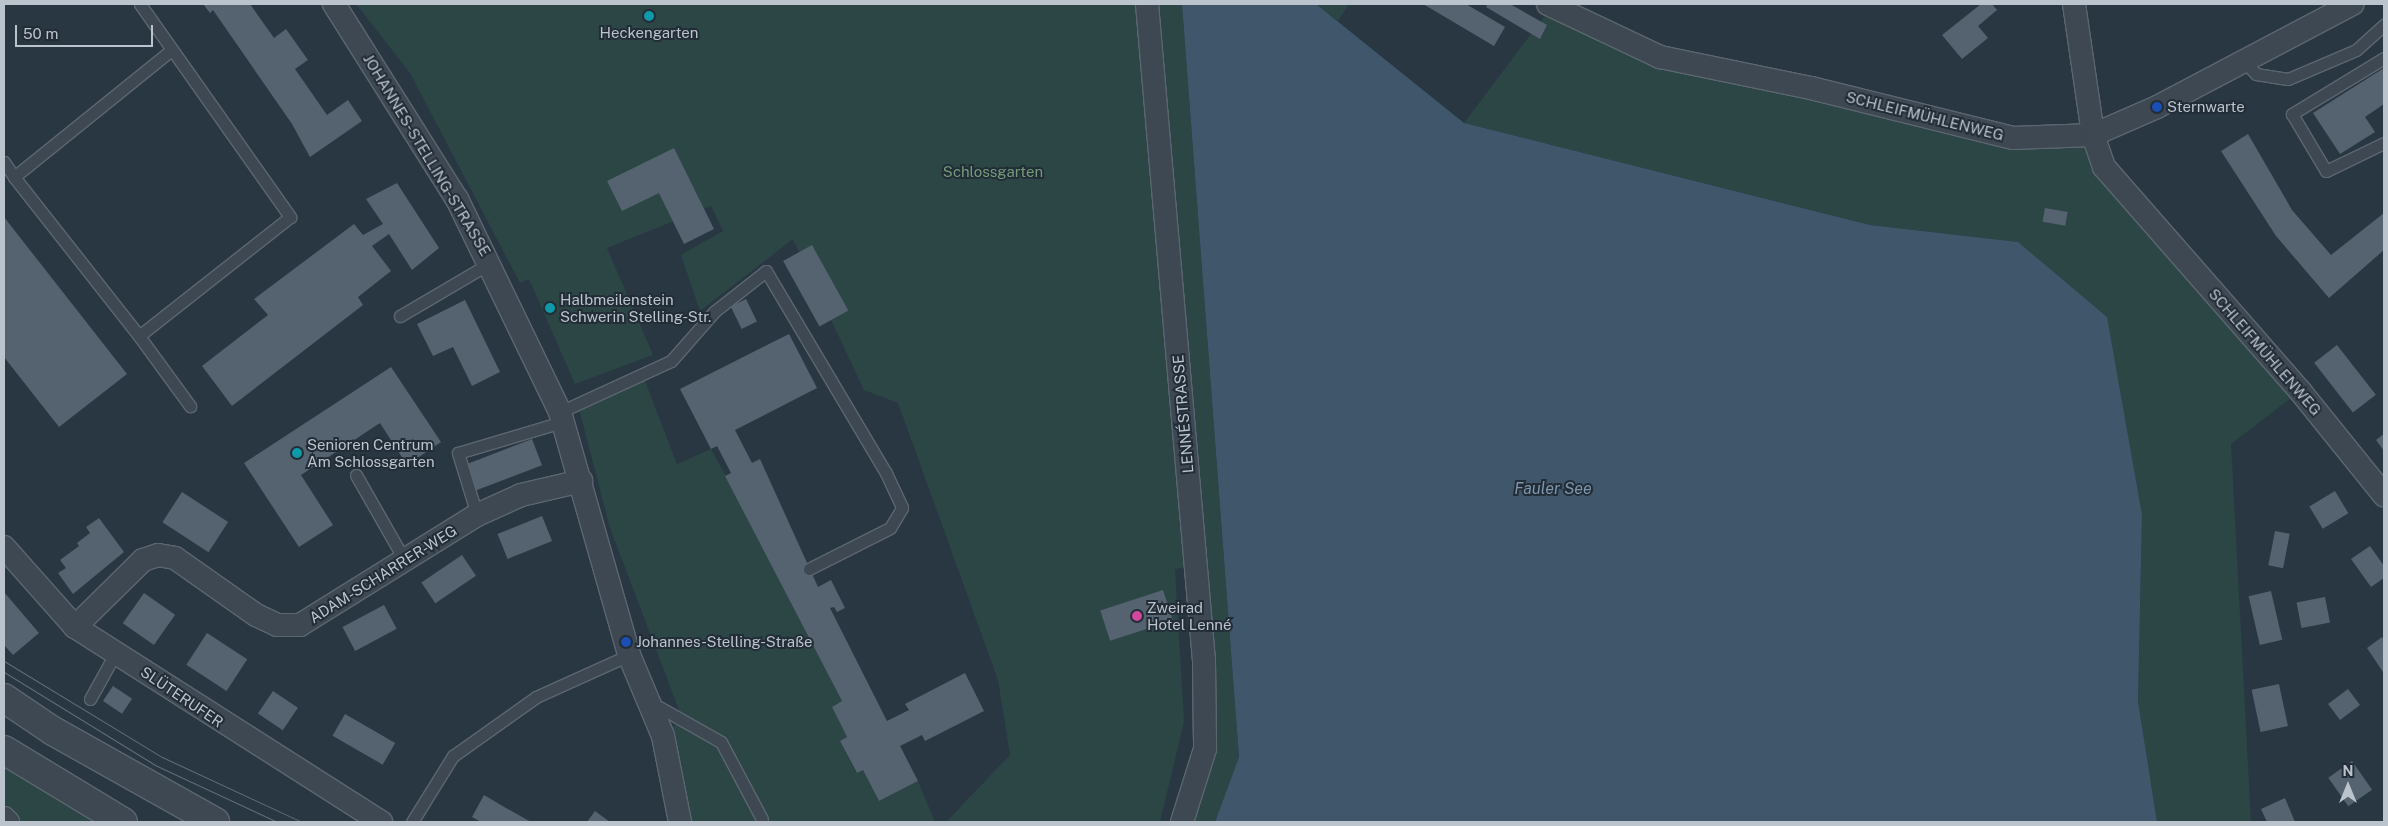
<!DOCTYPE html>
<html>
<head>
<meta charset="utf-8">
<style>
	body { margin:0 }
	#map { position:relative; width:2388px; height:826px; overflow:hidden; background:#293743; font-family:"Public Sans",sans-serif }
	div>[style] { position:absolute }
	.green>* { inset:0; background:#2c4545 }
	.water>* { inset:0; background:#40566b }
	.building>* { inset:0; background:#556270; transform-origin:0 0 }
	.roads { filter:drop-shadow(1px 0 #5c6670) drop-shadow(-1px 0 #5c6670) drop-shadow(0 1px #5c6670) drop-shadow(0 -1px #5c6670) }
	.service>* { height:11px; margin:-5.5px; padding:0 5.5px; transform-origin:5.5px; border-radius:5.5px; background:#3d4853 }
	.minor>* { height:22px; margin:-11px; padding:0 11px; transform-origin:11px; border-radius:11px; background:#3d4853 }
	.tertiary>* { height:28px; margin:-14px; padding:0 14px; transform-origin:14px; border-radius:14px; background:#3d4853 }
	.tram>* { height:1px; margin:-0.5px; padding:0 0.5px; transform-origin:0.5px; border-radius:0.5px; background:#606d79 }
	.dots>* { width:14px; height:14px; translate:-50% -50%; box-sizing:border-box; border:2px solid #222d38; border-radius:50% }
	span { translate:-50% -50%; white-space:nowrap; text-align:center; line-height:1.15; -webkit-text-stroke:4px #222d38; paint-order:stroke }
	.poi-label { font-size:15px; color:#bbc3cc }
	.left { translate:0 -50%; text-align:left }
	.street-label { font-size:15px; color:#bbc3cc }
	.park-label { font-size:15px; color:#739c79 }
	.water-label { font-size:16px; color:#7d96ad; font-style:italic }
	.frame { position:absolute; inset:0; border:5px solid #bbc3cc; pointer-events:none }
	.north { position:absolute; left:2323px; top:761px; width:50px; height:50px; -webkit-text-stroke:4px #222d38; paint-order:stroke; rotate:0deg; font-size:14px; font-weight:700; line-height:20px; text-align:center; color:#bbc3cc }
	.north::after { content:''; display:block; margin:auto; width:18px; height:22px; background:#bbc3cc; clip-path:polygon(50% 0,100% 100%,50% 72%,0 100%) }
	.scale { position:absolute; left:15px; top:25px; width:138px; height:22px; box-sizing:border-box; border:2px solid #bbc3cc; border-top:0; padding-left:6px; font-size:15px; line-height:18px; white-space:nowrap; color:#bbc3cc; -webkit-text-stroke:4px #222d38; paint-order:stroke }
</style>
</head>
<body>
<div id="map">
	<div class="green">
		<i style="clip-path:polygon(356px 4px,1182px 4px,1239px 757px,1215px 822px,1182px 822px,1205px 749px,1191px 566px,1175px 569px,1184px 722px,1160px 822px,946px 822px,1010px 755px,998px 680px,898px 403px,864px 390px,793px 239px,700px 311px,681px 255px,723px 231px,711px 206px,607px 248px,653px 355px,575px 384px,529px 279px,520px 283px,410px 73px)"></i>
		<i style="clip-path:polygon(1316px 4px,1349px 4px,1338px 21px)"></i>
		<i style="clip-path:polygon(1552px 6px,1661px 57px,1950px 124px,2093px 135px,2104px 167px,2300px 391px,2231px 444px,2251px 822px,2157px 822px,2138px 701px,2142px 515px,2018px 242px,1870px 225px,1464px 123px)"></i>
		<i style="clip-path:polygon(643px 376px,677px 464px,711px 449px,733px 489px,842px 701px,832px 707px,847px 737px,840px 741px,856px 773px,863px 770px,879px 801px,918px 781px,935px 822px,688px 822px,663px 736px,682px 718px,610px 528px,578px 405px)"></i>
		<i style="clip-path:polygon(4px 763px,102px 822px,11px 822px,4px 815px)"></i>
	</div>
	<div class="water">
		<i style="clip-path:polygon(1182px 4px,1316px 4px,1464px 123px,1870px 225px,2018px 242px,2107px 317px,2142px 515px,2138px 701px,2157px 822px,1215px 822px,1239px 757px)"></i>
	</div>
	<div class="building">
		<i style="clip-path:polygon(203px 4px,250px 4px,274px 38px,286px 29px,308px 60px,295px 69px,327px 115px,348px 100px,362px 121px,310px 157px,292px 124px,213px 10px,210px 13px)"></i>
		<i style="clip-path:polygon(1423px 4px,1466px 4px,1505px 27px,1494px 46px)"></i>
		<i style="clip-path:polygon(1488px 4px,1510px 4px,1547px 25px,1540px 39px,1486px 7px)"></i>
		<i style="clip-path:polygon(1981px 4px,1992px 4px,1997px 10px,1978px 26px,1988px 38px,1962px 59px,1942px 35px)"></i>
		<i style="clip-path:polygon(2384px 68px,2384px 104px,2365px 117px,2375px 132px,2340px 154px,2313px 113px)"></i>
		<i style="clip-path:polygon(2248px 134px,2292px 210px,2331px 255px,2384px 213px,2384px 250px,2329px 298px,2276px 236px,2221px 151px)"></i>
		<i style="clip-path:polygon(674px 148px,714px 229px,684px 244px,659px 193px,622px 211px,607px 181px)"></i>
		<i style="clip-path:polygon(397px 183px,439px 248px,412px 270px,389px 234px,372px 246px,391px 271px,358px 297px,363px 305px,232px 406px,202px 366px,268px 315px,254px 299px,354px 224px,363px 235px,383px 224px,366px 199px)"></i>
		<i style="left:2045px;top:208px;width:23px;height:14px;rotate:10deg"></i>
		<i style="clip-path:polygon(4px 217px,127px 374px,59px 427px,4px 357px)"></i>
		<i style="left:812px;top:245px;width:75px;height:33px;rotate:61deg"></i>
		<i style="left:746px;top:299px;width:25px;height:17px;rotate:64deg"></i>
		<i style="clip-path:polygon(465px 300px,500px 372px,472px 386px,453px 347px,433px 356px,417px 324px)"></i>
		<i style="clip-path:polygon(789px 334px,817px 388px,735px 430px,752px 463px,760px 459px,818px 587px,831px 580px,845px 608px,837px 612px,834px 607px,830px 608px,887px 721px,909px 710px,905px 704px,965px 673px,984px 711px,925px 741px,922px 735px,900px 746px,918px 781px,879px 801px,863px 770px,857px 773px,840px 741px,847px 737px,832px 707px,842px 701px,725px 476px,731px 473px,717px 446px,711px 449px,680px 389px)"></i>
		<i style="left:2337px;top:345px;width:63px;height:29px;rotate:52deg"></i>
		<i style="clip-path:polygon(391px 367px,441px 442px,407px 465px,380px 423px,301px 475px,333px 525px,299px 547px,244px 463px)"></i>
		<i style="clip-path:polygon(2384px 434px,2384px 451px,2376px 440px)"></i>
		<i style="left:532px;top:439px;width:28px;height:71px;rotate:69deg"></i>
		<i style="left:2335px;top:491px;width:26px;height:30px;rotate:59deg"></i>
		<i style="left:182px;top:492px;width:55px;height:36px;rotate:33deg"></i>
		<i style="left:542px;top:516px;width:27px;height:48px;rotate:68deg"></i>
		<i style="clip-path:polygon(99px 518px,124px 552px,73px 594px,58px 573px,66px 568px,60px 560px,79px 546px,77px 543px,90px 533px,86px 527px)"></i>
		<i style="left:2275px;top:531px;width:15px;height:35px;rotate:11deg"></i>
		<i style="clip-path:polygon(2370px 546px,2384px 566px,2384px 578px,2371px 587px,2351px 559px)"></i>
		<i style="left:462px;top:555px;width:25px;height:49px;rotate:56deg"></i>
		<i style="left:1163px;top:590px;width:32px;height:66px;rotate:72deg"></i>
		<i style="left:2271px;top:591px;width:50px;height:23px;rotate:77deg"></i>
		<i style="clip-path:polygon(4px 592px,39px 633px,13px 655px,4px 645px)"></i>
		<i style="left:144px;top:593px;width:38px;height:37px;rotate:35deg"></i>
		<i style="left:2325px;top:597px;width:26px;height:29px;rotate:79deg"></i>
		<i style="left:384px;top:605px;width:27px;height:47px;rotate:62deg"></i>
		<i style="left:207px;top:633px;width:48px;height:38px;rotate:33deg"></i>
		<i style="clip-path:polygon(2382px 637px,2384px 640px,2383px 672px,2367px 648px)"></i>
		<i style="left:2279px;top:684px;width:43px;height:28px;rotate:78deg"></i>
		<i style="left:113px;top:686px;width:23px;height:18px;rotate:34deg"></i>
		<i style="left:2348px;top:689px;width:20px;height:25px;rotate:53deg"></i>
		<i style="left:273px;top:691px;width:30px;height:27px;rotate:34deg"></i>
		<i style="left:345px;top:714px;width:58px;height:25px;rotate:30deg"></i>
		<i style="left:2352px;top:761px;width:35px;height:29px;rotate:55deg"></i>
		<i style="clip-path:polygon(484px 795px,506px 808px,531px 822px,481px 822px,472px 817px)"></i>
		<i style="clip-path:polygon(2285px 798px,2295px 822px,2267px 822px,2261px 809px)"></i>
		<i style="clip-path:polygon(595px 811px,610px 822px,587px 822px)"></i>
	</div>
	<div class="roads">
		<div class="service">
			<i style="left:140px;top:4px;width:261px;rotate:54.8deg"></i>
			<i style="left:290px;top:217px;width:192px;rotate:141.8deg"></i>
			<i style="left:139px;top:336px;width:87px;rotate:53.9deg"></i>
			<i style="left:2384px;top:58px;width:108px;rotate:148.7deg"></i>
			<i style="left:2292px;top:114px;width:66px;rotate:59.2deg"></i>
			<i style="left:2326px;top:171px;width:64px;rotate:-25.8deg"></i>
			<i style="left:2243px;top:60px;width:19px;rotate:47deg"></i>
			<i style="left:2256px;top:74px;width:32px;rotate:9deg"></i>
			<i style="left:2288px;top:79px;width:74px;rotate:-23.1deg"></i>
			<i style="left:2356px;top:50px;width:38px;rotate:-42deg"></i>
			<i style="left:4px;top:162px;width:18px;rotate:56deg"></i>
			<i style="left:14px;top:177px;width:199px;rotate:-38.9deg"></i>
			<i style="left:14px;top:177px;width:202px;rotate:51.8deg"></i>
			<i style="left:400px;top:316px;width:104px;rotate:-30.5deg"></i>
			<i style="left:560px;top:412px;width:122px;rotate:-24.7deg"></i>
			<i style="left:671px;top:361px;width:67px;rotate:-48.7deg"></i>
			<i style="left:715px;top:311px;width:65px;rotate:-38.1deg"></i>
			<i style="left:766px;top:271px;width:235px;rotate:59.3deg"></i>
			<i style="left:886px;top:473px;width:38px;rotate:65deg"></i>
			<i style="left:902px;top:508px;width:23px;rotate:121deg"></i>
			<i style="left:890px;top:528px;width:91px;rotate:153.2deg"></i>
			<i style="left:356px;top:475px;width:99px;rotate:60.3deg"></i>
			<i style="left:477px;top:515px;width:65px;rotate:-107deg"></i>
			<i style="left:458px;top:453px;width:109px;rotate:-16.6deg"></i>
			<i style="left:90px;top:699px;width:54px;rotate:-61deg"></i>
			<i style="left:652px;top:703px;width:79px;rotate:29.5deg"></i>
			<i style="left:721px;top:742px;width:87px;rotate:62deg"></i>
			<i style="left:412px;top:822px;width:78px;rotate:-58.2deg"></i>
			<i style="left:453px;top:756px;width:102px;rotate:-35.4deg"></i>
			<i style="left:536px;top:697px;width:102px;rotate:-24.3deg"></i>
		</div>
		<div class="minor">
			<i style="left:334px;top:4px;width:231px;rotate:57.8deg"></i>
			<i style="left:457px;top:199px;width:237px;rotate:64.2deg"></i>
			<i style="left:560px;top:412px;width:253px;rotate:74.1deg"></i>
			<i style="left:629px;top:655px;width:88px;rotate:67.2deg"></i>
			<i style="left:663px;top:736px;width:88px;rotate:78.8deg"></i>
			<i style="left:1147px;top:4px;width:659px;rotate:85.04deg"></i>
			<i style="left:1204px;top:661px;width:88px;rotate:89.3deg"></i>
			<i style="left:1205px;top:749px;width:77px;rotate:107.5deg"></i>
			<i style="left:1548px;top:4px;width:124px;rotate:25.3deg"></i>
			<i style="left:1660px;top:57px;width:154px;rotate:11.6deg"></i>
			<i style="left:1811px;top:88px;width:208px;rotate:13.9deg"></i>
			<i style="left:2013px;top:138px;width:80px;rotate:-2.1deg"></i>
			<i style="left:2093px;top:135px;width:70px;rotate:-23.6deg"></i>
			<i style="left:2157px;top:107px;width:221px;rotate:-27.8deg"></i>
			<i style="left:2074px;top:4px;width:132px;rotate:81.7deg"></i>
			<i style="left:2093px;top:135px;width:34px;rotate:71deg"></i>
			<i style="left:2104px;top:167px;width:298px;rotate:48.8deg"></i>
			<i style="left:2300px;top:391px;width:134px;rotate:51.1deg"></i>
			<i style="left:4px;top:547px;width:107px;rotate:48.4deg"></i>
			<i style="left:75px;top:627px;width:363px;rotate:32.5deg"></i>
			<i style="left:75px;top:627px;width:95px;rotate:-44.6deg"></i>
			<i style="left:143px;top:560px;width:16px;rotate:-18deg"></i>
			<i style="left:158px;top:555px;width:17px;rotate:10deg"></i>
			<i style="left:175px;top:558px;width:99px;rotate:35.1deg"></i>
			<i style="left:256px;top:615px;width:23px;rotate:25deg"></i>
			<i style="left:277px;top:625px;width:23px"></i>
			<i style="left:300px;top:625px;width:208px;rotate:-31.9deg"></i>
			<i style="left:477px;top:515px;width:48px;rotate:-24.4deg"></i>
			<i style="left:521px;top:495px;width:62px;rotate:-13.1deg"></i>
			<i style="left:4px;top:818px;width:6px;rotate:45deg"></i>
		</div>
		<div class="tertiary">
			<i style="left:4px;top:698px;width:59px;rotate:34deg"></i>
			<i style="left:53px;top:731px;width:186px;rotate:29.3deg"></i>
			<i style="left:4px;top:750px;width:139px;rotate:31.2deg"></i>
		</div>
	</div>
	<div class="tram">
		<i style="left:4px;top:661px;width:185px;rotate:31.3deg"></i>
		<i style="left:162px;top:757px;width:154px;rotate:24.9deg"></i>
		<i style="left:4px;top:672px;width:177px;rotate:31.6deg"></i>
		<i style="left:155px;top:765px;width:135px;rotate:25deg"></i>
	</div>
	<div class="dots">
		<i style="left:649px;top:16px;background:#0f9aa8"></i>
		<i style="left:2157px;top:107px;background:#1a4fb4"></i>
		<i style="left:550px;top:308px;background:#0f9aa8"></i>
		<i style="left:297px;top:453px;background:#0f9aa8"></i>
		<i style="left:1137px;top:616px;background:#d1479c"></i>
		<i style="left:626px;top:642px;background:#1a4fb4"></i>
	</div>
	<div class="poi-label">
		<span style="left:649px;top:33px">Heckengarten</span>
		<span class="left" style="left:2167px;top:107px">Sternwarte</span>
		<span class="left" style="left:560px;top:308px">Halbmeilenstein<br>Schwerin Stelling-Str.</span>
		<span class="left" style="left:307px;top:453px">Senioren Centrum<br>Am Schlossgarten</span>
		<span class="left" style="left:1147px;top:616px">Zweirad<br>Hotel Lenné</span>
		<span class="left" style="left:636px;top:642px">Johannes-Stelling-Straße</span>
	</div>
	<div class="street-label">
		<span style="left:1925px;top:116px;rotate:14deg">SCHLEIFMÜHLENWEG</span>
		<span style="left:427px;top:155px;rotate:59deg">JOHANNES-STELLING-STRASSE</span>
		<span style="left:2265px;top:352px;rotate:49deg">SCHLEIFMÜHLENWEG</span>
		<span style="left:1183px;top:414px;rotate:-95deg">LENNÉSTRASSE</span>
		<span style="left:383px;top:574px;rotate:-32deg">ADAM-SCHARRER-WEG</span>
		<span style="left:182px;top:697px;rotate:34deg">SLÜTERUFER</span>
	</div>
	<div class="park-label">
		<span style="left:993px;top:172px">Schlossgarten</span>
	</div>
	<div class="water-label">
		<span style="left:1553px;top:489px">Fauler See</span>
	</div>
	<div class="frame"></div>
	<div class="north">N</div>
	<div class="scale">50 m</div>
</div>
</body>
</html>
